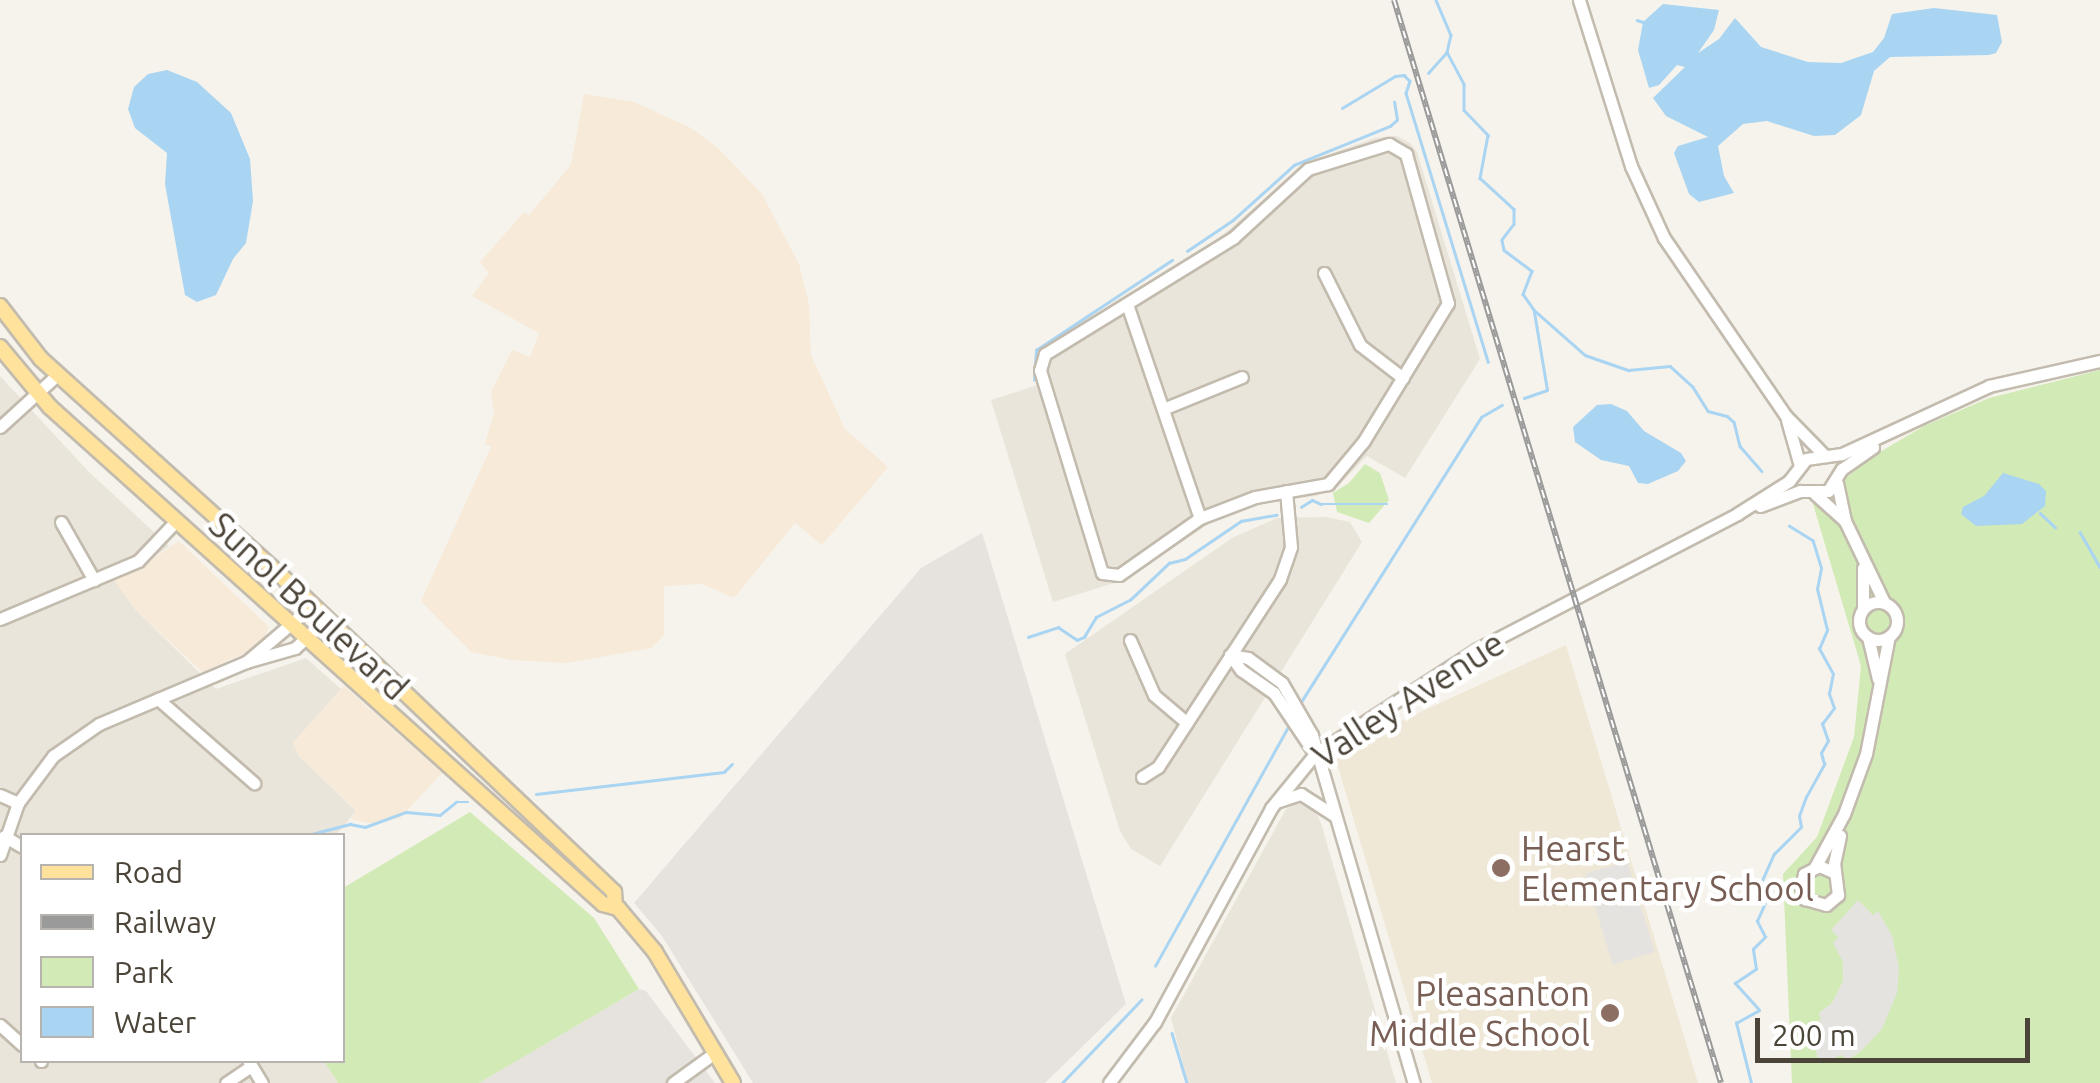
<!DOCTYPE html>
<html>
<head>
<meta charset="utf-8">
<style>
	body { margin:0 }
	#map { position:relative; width:2100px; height:1083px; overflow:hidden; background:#f6f3ec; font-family:Ubuntu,sans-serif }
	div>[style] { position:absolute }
	.residential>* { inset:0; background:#eae5da }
	.commercial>* { inset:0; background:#f7ead8 }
	.industrial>* { inset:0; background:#e6e2dd }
	.education>* { inset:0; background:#efe8d6 }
	.green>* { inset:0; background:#d2eab5 }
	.parking>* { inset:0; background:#e5e3e0; transform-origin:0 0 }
	.water>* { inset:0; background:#a9d4f2 }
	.stream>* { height:2.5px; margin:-1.25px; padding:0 1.25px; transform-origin:1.25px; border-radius:1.25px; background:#a9d4f2 }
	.roads { filter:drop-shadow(2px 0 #c2bbae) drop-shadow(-2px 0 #c2bbae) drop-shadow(0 2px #c2bbae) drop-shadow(0 -2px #c2bbae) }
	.minor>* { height:11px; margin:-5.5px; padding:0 5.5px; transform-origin:5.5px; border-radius:5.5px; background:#fff }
	.minor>.ring { margin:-5.5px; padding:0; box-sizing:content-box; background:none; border:11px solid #fff; border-radius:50% }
	.major>* { height:14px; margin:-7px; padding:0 7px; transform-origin:7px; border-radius:7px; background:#ffe39c }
	.rail>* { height:6px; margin-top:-3px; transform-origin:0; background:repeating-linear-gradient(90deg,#fff 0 8px,#9a9a9a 0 16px); box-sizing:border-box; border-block:2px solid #9a9a9a }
	.dots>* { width:28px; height:28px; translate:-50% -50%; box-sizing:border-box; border:5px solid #fff; border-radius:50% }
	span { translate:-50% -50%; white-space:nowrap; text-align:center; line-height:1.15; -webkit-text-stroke:9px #fff; paint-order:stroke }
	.street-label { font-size:35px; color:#4b4439 }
	.education-label { font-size:35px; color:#785e54 }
	.left { translate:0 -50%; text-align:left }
	.right { translate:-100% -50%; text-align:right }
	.legend { position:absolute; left:20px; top:833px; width:325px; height:230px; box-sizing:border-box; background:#fff; border:2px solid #b7b4b0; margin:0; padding:12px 18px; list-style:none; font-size:30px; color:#4b4439 }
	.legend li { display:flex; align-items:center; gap:20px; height:50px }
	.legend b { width:50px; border:2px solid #b7b4b0 }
	.scale { position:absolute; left:1755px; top:1018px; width:275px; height:45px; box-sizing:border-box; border:5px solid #4b4439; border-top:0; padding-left:12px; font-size:30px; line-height:35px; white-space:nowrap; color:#4b4439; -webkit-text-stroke:8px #fff; paint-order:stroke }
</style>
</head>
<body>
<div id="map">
	<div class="residential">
		<i style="clip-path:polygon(1397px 136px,1410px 143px,1417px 152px,1480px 359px,1405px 478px,1367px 456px,1337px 487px,1316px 496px,1268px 502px,1216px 519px,1127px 579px,1053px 602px,991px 400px,1038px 385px,1034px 372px,1039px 352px,1218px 239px,1307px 162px,1375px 138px)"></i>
		<i style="clip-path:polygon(0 376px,88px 471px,169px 546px,140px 568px,114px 579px,135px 609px,216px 689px,306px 658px,341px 689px,293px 743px,299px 756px,356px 811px,336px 835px,22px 836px,22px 1060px,324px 1061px,338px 1083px,0 1083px)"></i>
		<i style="clip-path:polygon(1326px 517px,1350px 522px,1362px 542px,1160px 866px,1131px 849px,1120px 831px,1065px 654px,1232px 538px,1277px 518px)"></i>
		<i style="clip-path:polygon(1299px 802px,1314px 808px,1321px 823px,1396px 1083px,1188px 1083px,1171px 1018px,1286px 809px)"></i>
	</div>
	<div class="commercial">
		<i style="clip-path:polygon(584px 94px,634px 102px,691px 128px,718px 148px,762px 194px,799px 264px,809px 304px,811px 355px,845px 429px,888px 467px,822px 545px,795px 523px,734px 598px,702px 584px,664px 586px,664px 635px,651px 648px,567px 663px,512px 660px,471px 652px,421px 601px,491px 447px,485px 444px,494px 413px,491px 392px,512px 350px,530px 357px,539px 333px,472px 296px,489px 273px,480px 262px,524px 212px,529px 215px,571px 165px)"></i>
		<i style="clip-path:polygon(179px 541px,269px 627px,262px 641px,245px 653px,202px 672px,135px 609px,113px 579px,140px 568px)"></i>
		<i style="clip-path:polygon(344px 686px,442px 773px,400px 818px,374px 824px,351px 819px,356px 810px,299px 756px,293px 743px)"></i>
	</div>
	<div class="industrial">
		<i style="clip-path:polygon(982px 533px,1126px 1004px,1045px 1083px,753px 1083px,662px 936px,634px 903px,921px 568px)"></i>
		<i style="clip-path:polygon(639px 989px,646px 991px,715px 1083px,479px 1083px)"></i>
	</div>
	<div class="education">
		<i style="clip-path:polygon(1566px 645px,1698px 1083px,1432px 1083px,1336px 760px,1368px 736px)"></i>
	</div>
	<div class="green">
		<i style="clip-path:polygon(2100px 370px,2100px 1083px,1792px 1083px,1783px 874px,1817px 837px,1854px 737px,1861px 666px,1813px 504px,1875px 455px,1924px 426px,1989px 398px)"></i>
		<i style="clip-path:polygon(1365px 464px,1380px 473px,1389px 500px,1369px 523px,1337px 512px,1333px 493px,1349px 483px)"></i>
		<i style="clip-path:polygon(470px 812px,594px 918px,639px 989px,479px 1083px,338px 1083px,324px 1061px,342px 1060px,343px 888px)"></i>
	</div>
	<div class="parking">
		<i style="left:1627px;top:861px;width:95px;height:44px;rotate:73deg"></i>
		<i style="clip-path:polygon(1858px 900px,1873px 915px,1878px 911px,1892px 935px,1899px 968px,1897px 993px,1882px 1029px,1860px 1052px,1846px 1061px,1842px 1055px,1819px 1064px,1810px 1024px,1821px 1020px,1819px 1013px,1832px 1003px,1843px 981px,1843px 962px,1833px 943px,1838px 937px,1831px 930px)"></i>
	</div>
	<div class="water">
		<i style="clip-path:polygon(1663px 4px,1719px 10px,1714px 30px,1698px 53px,1719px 39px,1735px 18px,1761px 47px,1808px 62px,1841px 63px,1873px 52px,1884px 38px,1892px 14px,1934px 8px,1997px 15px,2002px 42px,1996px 53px,1989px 55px,1890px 57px,1874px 71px,1861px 115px,1835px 135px,1814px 136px,1767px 121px,1743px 124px,1718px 146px,1724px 176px,1734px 193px,1699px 202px,1689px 194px,1674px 153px,1678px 146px,1708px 137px,1666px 116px,1653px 98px,1685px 67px,1677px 65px,1659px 85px,1649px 88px,1638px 50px,1643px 22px)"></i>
		<i style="clip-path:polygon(167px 70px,197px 82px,231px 113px,250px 159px,253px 201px,246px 243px,233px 259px,216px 295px,197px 302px,185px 295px,165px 184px,167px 153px,135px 128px,128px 109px,134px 87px,148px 74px)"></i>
		<i style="clip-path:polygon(1611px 404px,1627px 411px,1644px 431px,1681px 453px,1686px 461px,1678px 471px,1648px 484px,1638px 483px,1629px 466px,1601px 460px,1575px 442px,1573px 427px,1597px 405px)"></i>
		<i style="clip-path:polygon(2003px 473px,2039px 484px,2046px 491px,2045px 506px,2022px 524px,1976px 526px,1961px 514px,1963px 507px,1984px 496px)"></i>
	</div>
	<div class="stream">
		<i style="left:1436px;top:0;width:38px;rotate:67deg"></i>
		<i style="left:1451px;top:35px;width:17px;rotate:103deg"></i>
		<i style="left:1447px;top:52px;width:36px;rotate:62deg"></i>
		<i style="left:1464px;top:84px;width:26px;rotate:90deg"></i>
		<i style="left:1464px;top:110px;width:35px;rotate:46deg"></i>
		<i style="left:1488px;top:135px;width:44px;rotate:100.5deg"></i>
		<i style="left:1480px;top:178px;width:46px;rotate:42.4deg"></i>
		<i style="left:1514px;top:209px;width:15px;rotate:90deg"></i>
		<i style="left:1514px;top:224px;width:20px;rotate:127deg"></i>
		<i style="left:1502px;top:240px;width:10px;rotate:79deg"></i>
		<i style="left:1504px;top:250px;width:35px;rotate:37deg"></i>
		<i style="left:1532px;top:271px;width:25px;rotate:111deg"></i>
		<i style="left:1523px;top:294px;width:19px;rotate:55deg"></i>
		<i style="left:1534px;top:310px;width:68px;rotate:41.4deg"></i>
		<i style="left:1585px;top:355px;width:46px;rotate:19.2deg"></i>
		<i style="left:1628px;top:370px;width:42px;rotate:-5.4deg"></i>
		<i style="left:1670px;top:366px;width:31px;rotate:42deg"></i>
		<i style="left:1693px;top:387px;width:28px;rotate:58deg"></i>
		<i style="left:1708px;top:411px;width:20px;rotate:15deg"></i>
		<i style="left:1727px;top:416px;width:9px;rotate:41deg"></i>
		<i style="left:1734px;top:422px;width:25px;rotate:76deg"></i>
		<i style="left:1740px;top:446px;width:33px;rotate:49deg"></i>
		<i style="left:1637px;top:20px;width:6px;rotate:18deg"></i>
		<i style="left:1428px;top:73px;width:28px;rotate:-48deg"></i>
		<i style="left:1342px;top:108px;width:62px;rotate:-31.1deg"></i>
		<i style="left:1395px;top:76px;width:9px;rotate:-6deg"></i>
		<i style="left:1404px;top:75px;width:8px;rotate:45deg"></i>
		<i style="left:1410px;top:81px;width:13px;rotate:108deg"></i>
		<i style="left:1406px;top:93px;width:281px;rotate:73deg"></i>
		<i style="left:1187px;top:251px;width:55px;rotate:-34deg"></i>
		<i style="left:1233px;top:220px;width:82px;rotate:-42deg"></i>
		<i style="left:1294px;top:165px;width:104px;rotate:-22.1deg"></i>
		<i style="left:1390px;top:126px;width:9px;rotate:-41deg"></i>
		<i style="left:1397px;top:120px;width:18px;rotate:-99deg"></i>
		<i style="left:1034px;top:380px;width:30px;rotate:-86deg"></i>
		<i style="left:1036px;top:350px;width:163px;rotate:-33.5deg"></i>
		<i style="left:1524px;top:398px;width:24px;rotate:-19deg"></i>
		<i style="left:1547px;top:390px;width:79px;rotate:-99.5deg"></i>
		<i style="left:1301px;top:507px;width:13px;rotate:-32deg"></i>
		<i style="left:1312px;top:500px;width:10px;rotate:24deg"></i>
		<i style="left:1321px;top:504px;width:66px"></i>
		<i style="left:2040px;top:513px;width:21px;rotate:43deg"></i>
		<i style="left:2080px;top:532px;width:40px;rotate:60.3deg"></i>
		<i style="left:1028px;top:637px;width:32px;rotate:-18deg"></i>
		<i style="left:1058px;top:627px;width:23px;rotate:34deg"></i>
		<i style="left:1077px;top:640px;width:8px;rotate:-23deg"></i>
		<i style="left:1084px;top:637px;width:23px;rotate:-59deg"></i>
		<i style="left:1096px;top:617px;width:38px;rotate:-27deg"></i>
		<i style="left:1130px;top:600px;width:54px;rotate:-43.5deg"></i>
		<i style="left:1169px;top:563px;width:16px;rotate:-14deg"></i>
		<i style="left:1185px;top:559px;width:68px;rotate:-34.2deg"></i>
		<i style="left:1241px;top:521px;width:36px;rotate:-10deg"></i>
		<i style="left:1301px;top:702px;width:337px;rotate:-57.7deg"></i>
		<i style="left:1481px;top:417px;width:24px;rotate:-30deg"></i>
		<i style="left:536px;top:794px;width:189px;rotate:-6.7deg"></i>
		<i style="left:724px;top:772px;width:11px;rotate:-45deg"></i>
		<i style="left:304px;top:836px;width:48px;rotate:-14.6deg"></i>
		<i style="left:350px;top:824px;width:15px;rotate:11deg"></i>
		<i style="left:365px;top:827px;width:44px;rotate:-20.1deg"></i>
		<i style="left:406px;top:812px;width:34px;rotate:5deg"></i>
		<i style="left:440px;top:815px;width:21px;rotate:-39deg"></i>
		<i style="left:456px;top:802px;width:12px"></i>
		<i style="left:1155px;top:966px;width:278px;rotate:-60.9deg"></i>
		<i style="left:1172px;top:1033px;width:52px;rotate:73.3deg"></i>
		<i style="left:1062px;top:1083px;width:115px;rotate:-46.4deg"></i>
		<i style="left:1751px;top:1083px;width:62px;rotate:-104deg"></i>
		<i style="left:1736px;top:1023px;width:26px;rotate:-29deg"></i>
		<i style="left:1759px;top:1010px;width:36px;rotate:-132deg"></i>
		<i style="left:1735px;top:983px;width:25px;rotate:-34deg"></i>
		<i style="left:1756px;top:969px;width:20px;rotate:-99deg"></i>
		<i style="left:1753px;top:949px;width:17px;rotate:-45deg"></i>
		<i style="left:1765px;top:937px;width:18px;rotate:-117deg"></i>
		<i style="left:1757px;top:921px;width:22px;rotate:-66deg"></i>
		<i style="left:1766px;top:901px;width:17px;rotate:-111deg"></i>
		<i style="left:1760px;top:885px;width:34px;rotate:-66deg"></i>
		<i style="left:1774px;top:854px;width:38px;rotate:-45deg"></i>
		<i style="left:1801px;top:827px;width:11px;rotate:-100deg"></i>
		<i style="left:1799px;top:816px;width:20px;rotate:-70deg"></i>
		<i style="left:1806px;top:797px;width:38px;rotate:-61deg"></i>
		<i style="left:1824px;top:764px;width:11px;rotate:-105deg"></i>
		<i style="left:1821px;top:753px;width:14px;rotate:-60deg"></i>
		<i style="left:1828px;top:741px;width:18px;rotate:-109deg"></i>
		<i style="left:1822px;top:724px;width:20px;rotate:-53deg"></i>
		<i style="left:1834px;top:708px;width:15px;rotate:-110deg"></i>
		<i style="left:1829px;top:694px;width:20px;rotate:-79deg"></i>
		<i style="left:1833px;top:674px;width:29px;rotate:-119deg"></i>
		<i style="left:1819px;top:649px;width:21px;rotate:-67deg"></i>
		<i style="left:1827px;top:630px;width:42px;rotate:-103.7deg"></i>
		<i style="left:1817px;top:589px;width:21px;rotate:-79deg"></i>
		<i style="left:1821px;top:568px;width:28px;rotate:-107deg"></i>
		<i style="left:1813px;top:541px;width:28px;rotate:-148deg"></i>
	</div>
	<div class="roads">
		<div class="minor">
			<i style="left:1579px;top:0;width:174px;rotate:72.6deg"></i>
			<i style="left:1631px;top:166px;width:79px;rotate:65.4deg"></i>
			<i style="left:1664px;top:238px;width:216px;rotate:55.6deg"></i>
			<i style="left:1786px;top:416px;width:54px;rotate:45.7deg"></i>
			<i style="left:1389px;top:144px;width:20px;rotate:30deg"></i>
			<i style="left:1406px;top:154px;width:155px;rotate:74.3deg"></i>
			<i style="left:1448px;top:303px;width:163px;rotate:121.4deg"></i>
			<i style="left:1363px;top:442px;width:55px;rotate:129.8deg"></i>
			<i style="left:1328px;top:484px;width:74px;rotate:169.9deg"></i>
			<i style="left:1255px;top:497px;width:59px;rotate:159.1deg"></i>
			<i style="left:1200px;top:518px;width:99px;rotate:144.9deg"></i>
			<i style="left:1119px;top:575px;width:17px;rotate:-173deg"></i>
			<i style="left:1102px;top:573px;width:212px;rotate:-107deg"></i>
			<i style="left:1040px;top:370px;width:17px;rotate:-73deg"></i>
			<i style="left:1045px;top:354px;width:221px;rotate:-31.7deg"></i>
			<i style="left:1233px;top:238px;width:102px;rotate:-42.6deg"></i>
			<i style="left:1308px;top:169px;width:85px;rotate:-17.2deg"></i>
			<i style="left:1324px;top:273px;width:80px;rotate:63.4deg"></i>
			<i style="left:1360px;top:345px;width:54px;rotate:37.5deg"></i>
			<i style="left:1128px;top:307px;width:223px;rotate:71.2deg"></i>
			<i style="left:1163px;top:409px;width:85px;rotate:-22.1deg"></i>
			<i style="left:1787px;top:420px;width:48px;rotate:74.2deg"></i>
			<i style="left:0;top:427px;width:77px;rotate:-42.4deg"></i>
			<i style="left:1837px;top:483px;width:39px;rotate:78deg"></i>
			<i style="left:1845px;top:521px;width:90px;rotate:64.3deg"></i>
			<i style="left:1815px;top:494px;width:40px;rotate:42deg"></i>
			<i style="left:1760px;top:506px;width:43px;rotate:-20.6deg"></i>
			<i style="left:1800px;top:491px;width:28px"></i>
			<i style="left:1828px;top:491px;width:26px;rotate:-58deg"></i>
			<i style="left:1842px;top:469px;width:38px;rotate:-35deg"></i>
			<i style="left:61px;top:522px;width:67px;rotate:60.4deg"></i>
			<i style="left:1863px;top:568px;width:40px;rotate:90deg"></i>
			<i class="ring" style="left:1859px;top:602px;width:27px;height:27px"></i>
			<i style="left:0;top:619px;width:150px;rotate:-22.8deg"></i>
			<i style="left:138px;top:561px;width:55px;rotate:-46.5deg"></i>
			<i style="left:1868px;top:637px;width:43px;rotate:76.6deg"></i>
			<i style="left:1130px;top:640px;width:60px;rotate:66.4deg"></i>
			<i style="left:1154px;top:695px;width:43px;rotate:40.3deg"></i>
			<i style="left:1230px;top:655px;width:18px;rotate:9deg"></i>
			<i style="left:1248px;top:658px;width:42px;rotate:36.3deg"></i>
			<i style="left:1282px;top:683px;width:60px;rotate:60deg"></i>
			<i style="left:1312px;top:735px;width:363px;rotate:73.7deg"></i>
			<i style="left:1230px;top:655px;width:19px;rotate:54deg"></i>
			<i style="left:1241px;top:670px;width:40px;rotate:34.9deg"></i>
			<i style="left:1274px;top:693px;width:73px;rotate:56.1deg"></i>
			<i style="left:246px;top:662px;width:51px;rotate:-15.9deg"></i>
			<i style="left:295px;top:648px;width:42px;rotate:-43.1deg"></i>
			<i style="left:158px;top:699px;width:128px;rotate:41.2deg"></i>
			<i style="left:1142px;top:777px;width:19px;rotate:-32deg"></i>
			<i style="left:1158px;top:767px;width:224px;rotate:-57deg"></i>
			<i style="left:1280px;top:579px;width:34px;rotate:-71deg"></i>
			<i style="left:1291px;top:547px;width:56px;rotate:-95.1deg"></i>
			<i style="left:0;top:795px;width:20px;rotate:24deg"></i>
			<i style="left:1279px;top:801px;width:23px;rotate:-18deg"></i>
			<i style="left:1301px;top:794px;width:40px;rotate:32.9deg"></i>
			<i style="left:4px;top:836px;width:21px;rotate:31deg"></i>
			<i style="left:0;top:855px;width:55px;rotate:-70.9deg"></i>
			<i style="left:18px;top:803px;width:59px;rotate:-53.3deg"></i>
			<i style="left:53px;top:756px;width:56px;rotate:-34.8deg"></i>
			<i style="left:99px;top:724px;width:160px;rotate:-22.9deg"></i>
			<i style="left:246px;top:662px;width:88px;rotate:-40.4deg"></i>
			<i style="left:1815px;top:867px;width:60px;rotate:-61.3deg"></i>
			<i style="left:1844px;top:814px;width:64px;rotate:-69.9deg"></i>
			<i style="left:1866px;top:754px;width:120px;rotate:-79deg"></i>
			<i style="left:1835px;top:873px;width:17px;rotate:-156deg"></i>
			<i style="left:1819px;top:866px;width:17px;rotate:152deg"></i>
			<i style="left:1804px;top:874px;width:13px;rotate:103deg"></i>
			<i style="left:1801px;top:887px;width:13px;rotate:72deg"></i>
			<i style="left:1805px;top:899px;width:22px;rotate:16deg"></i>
			<i style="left:1826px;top:905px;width:16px;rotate:-40deg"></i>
			<i style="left:1838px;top:895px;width:31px;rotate:-97deg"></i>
			<i style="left:1834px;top:864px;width:29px;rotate:-78deg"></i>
			<i style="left:0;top:1025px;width:30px;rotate:42deg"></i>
			<i style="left:41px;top:1060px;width:1px;rotate:90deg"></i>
			<i style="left:248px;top:1060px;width:27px;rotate:59deg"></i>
			<i style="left:226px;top:1083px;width:30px;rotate:-34deg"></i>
			<i style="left:673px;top:1083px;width:49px;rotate:-35.9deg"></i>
			<i style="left:1109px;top:1083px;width:76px;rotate:-53deg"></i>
			<i style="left:1155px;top:1022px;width:243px;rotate:-61.5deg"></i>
			<i style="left:1271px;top:808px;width:70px;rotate:-50.8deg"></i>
			<i style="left:1315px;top:754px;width:193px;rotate:-32.9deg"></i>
			<i style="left:1477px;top:649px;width:293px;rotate:-27.4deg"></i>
			<i style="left:1737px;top:514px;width:62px;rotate:-32.4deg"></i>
			<i style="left:1789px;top:481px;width:28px;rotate:-52deg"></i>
			<i style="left:1806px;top:459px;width:36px;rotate:-8deg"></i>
			<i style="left:1842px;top:454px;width:162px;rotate:-24.8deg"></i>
			<i style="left:1989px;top:386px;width:114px;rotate:-12.7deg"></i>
		</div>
		<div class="major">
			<i style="left:0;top:306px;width:67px;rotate:52.3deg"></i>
			<i style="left:41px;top:359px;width:349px;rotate:42.1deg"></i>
			<i style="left:300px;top:593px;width:434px;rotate:43.6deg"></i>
			<i style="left:614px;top:892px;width:14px;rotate:86deg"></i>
			<i style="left:0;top:347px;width:78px;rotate:50.2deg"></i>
			<i style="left:50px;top:407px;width:744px;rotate:41.95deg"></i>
			<i style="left:603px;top:904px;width:16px;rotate:15deg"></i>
			<i style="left:618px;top:908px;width:57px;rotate:49.9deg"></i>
			<i style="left:655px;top:952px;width:152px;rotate:59.2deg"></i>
		</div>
	</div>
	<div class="rail">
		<i style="left:1394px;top:0;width:1131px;rotate:73.2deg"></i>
	</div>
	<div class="dots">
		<i style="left:1501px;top:868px;background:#8d6e63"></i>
		<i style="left:1610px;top:1013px;background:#8d6e63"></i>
	</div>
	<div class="street-label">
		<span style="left:309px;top:606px;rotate:43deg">Sunol Boulevard</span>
		<span style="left:1408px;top:699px;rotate:-33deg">Valley Avenue</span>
	</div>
	<div class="education-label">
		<span class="left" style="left:1521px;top:868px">Hearst<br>Elementary School</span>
		<span class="right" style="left:1590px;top:1013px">Pleasanton<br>Middle School</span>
	</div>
	<ul class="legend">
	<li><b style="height:12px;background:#ffe39c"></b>Road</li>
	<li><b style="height:12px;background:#9a9a9a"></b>Railway</li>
	<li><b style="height:28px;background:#d2eab5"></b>Park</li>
	<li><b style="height:28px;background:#a9d4f2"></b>Water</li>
	</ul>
	<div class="scale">200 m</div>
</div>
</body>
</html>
